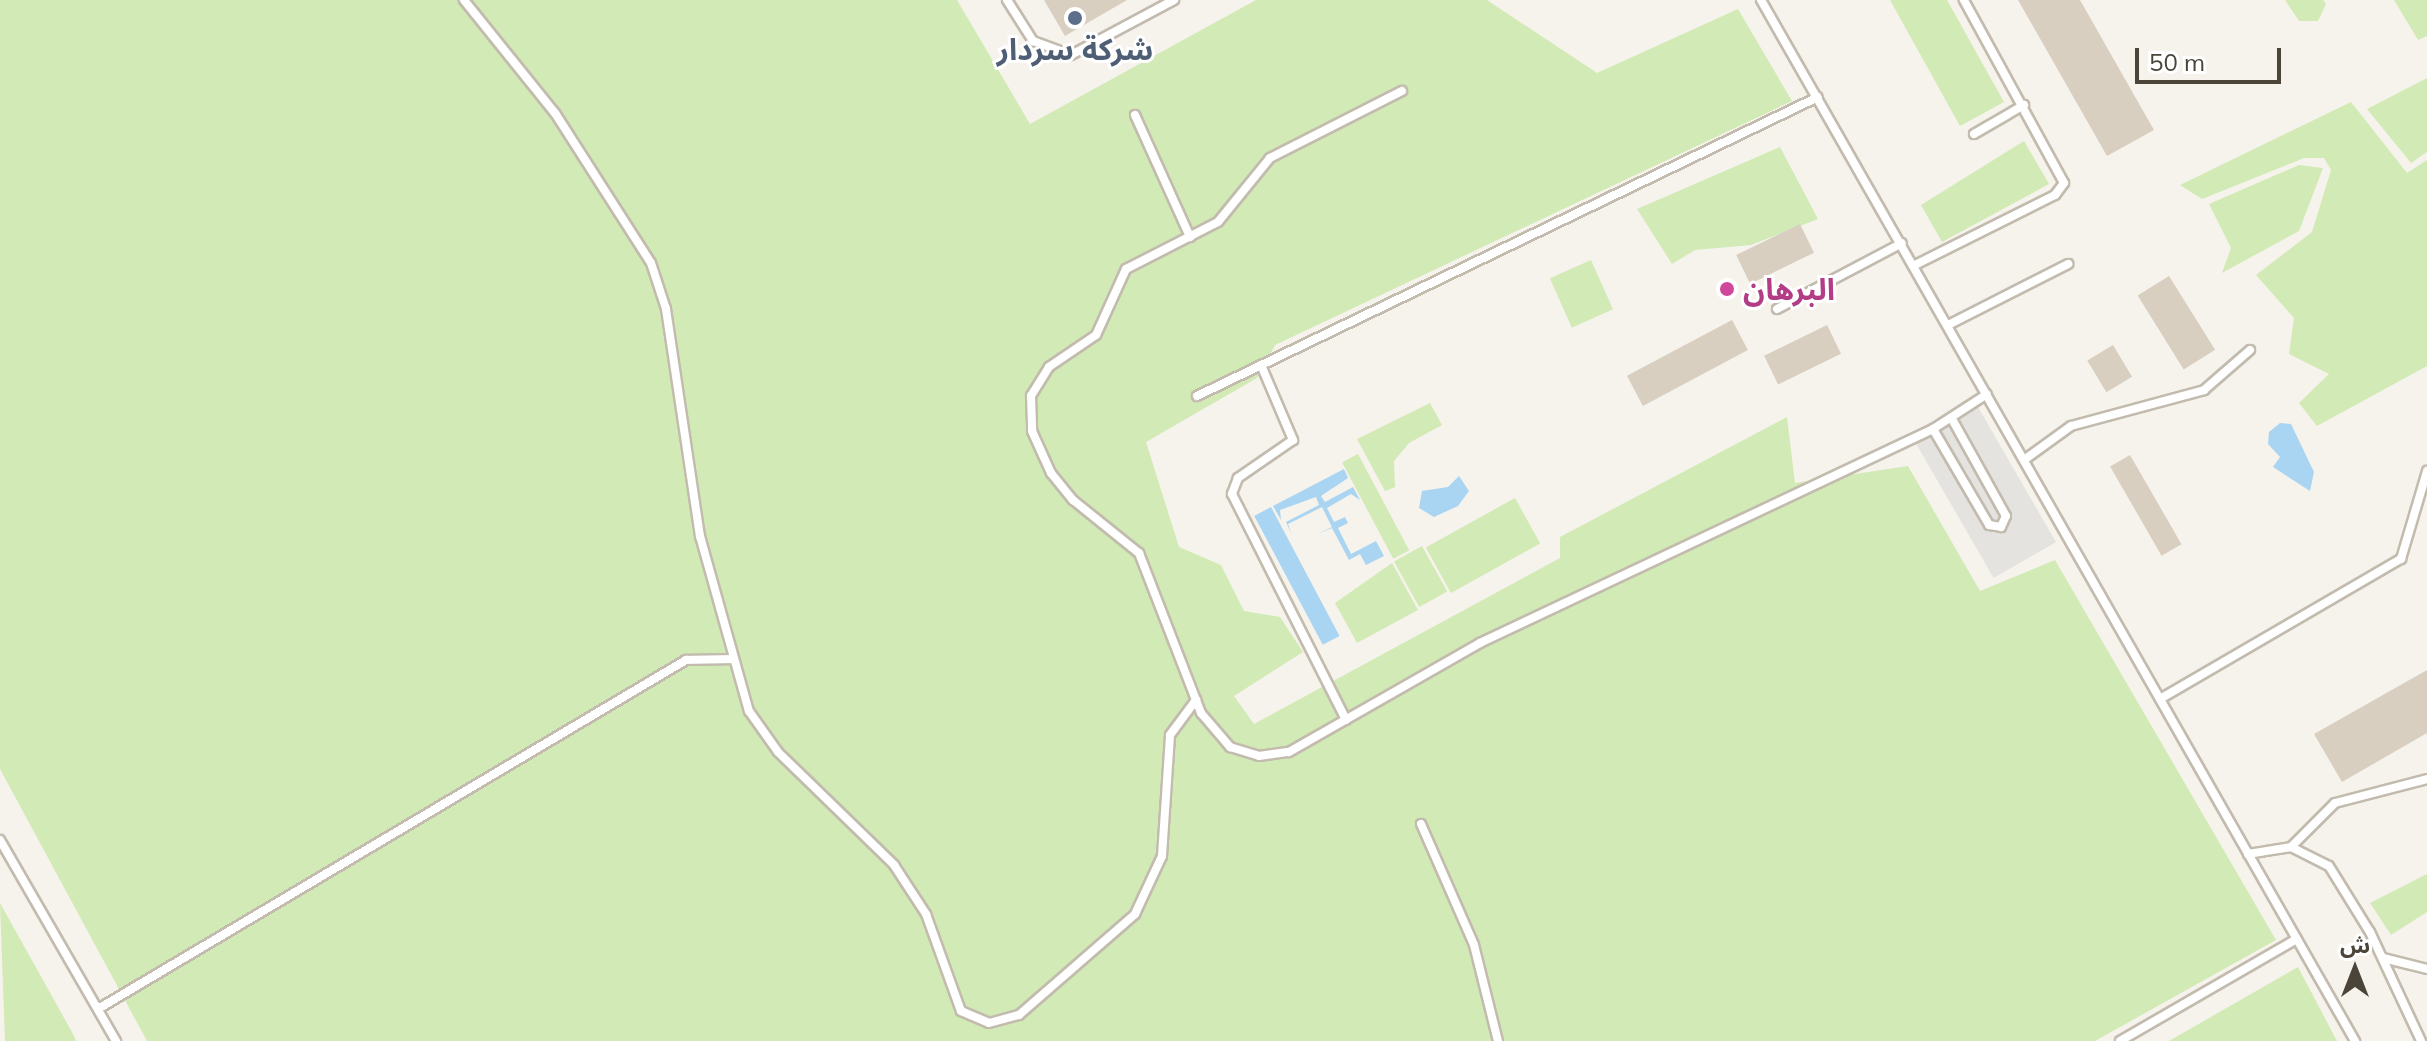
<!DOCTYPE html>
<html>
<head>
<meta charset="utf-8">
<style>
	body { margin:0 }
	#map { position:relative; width:2427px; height:1041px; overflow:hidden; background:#f6f3ec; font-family:Mulish,"Noto Sans Arabic",sans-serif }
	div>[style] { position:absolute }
	.green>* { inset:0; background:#d2eab5; transform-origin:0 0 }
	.parking>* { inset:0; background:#e5e3e0; transform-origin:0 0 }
	.water>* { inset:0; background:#a9d4f2; transform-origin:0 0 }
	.building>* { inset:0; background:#d8cfc1; transform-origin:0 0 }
	.roads { filter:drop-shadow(2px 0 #c2bbae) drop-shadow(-2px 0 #c2bbae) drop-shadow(0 2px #c2bbae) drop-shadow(0 -2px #c2bbae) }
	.service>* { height:8px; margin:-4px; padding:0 4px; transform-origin:4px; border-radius:4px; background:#fff }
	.dots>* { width:22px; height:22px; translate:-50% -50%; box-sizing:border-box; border:4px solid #fff; border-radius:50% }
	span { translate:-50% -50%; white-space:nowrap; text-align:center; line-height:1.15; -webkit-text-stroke:6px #fff; paint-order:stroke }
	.service-label { font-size:30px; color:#4e5e75; font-weight:700 }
	.hotel-label { font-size:30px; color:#b23c85; font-weight:700 }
	.left { translate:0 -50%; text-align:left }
	.north { position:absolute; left:2315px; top:929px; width:80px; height:80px; -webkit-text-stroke:6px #fff; paint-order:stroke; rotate:0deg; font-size:22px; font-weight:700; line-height:32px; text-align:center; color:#4b4439 }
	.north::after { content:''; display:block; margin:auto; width:28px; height:36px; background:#4b4439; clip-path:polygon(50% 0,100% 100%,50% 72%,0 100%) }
	.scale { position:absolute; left:2135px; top:48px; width:146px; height:36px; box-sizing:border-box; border:4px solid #4b4439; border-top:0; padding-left:10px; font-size:24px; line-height:28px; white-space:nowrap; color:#4b4439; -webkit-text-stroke:6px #fff; paint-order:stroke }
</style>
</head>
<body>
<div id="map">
	<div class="green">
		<i style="clip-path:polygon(0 0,957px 0,1030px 124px,1256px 0,1487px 0,1597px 73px,1738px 9px,1792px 101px,1275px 345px,1257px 378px,1146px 442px,1179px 547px,1221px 565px,1244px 611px,1280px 617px,1303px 652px,1234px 696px,1254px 724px,1560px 558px,1560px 537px,1787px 417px,1795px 483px,1908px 466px,1980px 591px,2055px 560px,2276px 940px,2095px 1041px,147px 1041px,0 769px)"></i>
		<i style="clip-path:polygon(1890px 0,1947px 0,2004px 102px,1960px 126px)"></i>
		<i style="clip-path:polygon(2285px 0,2323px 0,2326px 4px,2318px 21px,2299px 21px)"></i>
		<i style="clip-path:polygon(2394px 0,2427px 0,2427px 36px,2418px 40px)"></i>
		<i style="clip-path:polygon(2427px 78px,2427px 152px,2411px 163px,2367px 109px)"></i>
		<i style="clip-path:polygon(2351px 102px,2407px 173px,2427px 160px,2427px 366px,2317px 426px,2299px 403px,2329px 374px,2289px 354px,2294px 318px,2256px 275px,2312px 232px,2331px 170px,2324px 158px,2304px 158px,2202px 199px,2180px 185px)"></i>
		<i style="clip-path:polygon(2024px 141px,2049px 184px,1942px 242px,1921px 205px)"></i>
		<i style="clip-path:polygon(1780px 147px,1818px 219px,1751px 245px,1695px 250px,1672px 264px,1637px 209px)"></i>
		<i style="clip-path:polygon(2299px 165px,2323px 168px,2299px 231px,2222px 273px,2231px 248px,2209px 204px)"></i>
		<i style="left:1591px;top:260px;width:54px;height:45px;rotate:66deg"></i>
		<i style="clip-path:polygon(1430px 403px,1442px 425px,1409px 443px,1394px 461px,1395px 487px,1385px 491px,1357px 439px)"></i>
		<i style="left:1358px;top:454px;width:109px;height:18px;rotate:62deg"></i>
		<i style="left:1515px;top:498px;width:52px;height:102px;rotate:61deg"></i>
		<i style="left:1422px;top:546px;width:52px;height:32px;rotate:61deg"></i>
		<i style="clip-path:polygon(1392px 563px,1418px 610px,1357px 643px,1335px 603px)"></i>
		<i style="clip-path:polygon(2427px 874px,2427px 912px,2391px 935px,2370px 903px)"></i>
		<i style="clip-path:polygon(0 903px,73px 1034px,76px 1041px,5px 1041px)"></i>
		<i style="clip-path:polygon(2298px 967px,2337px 1041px,2169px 1041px)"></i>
	</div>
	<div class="parking">
		<i style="left:1978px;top:407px;width:156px;height:72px;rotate:60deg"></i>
	</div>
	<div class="water">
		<i style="clip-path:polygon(2280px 423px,2291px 424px,2314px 472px,2310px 491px,2273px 467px,2280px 457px,2268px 444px,2269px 432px)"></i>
		<i style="clip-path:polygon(1344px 469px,1348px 478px,1321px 496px,1325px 502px,1353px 487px,1360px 500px,1351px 494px,1327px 508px,1334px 522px,1345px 517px,1348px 523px,1338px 528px,1351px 554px,1376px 541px,1384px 556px,1366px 565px,1360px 554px,1349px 560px,1332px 528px,1318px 534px,1332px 527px,1322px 507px,1288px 524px,1292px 535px,1286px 522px,1319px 505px,1316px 497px,1280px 510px,1281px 520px,1273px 506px)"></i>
		<i style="clip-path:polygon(1459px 476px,1469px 491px,1458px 506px,1434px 517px,1419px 508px,1422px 491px,1448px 487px)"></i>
		<i style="left:1271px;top:507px;width:146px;height:19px;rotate:62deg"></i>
	</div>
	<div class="building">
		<i style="clip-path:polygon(1044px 0,1127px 0,1065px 36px)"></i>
		<i style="clip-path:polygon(2018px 0,2080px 0,2154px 130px,2107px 156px)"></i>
		<i style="left:1800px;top:224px;width:32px;height:71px;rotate:64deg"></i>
		<i style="left:2169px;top:276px;width:87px;height:37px;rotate:58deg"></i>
		<i style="left:1732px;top:320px;width:34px;height:119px;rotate:62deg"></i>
		<i style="left:1827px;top:325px;width:32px;height:70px;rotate:64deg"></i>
		<i style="left:2113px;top:345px;width:37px;height:30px;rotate:59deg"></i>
		<i style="left:2130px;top:455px;width:103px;height:23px;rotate:60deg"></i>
		<i style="clip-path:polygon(2427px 670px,2427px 733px,2342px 782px,2314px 734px)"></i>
	</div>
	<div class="roads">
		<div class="service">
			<i style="left:464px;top:0;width:145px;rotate:51.2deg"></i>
			<i style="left:555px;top:113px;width:178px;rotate:57.4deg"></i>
			<i style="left:651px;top:263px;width:48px;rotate:71.9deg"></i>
			<i style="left:666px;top:309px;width:230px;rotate:81.5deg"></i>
			<i style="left:700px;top:536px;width:182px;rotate:74.4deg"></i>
			<i style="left:749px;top:711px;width:50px;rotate:54.7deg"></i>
			<i style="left:778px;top:752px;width:162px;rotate:44.2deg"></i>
			<i style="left:894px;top:865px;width:59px;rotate:56.9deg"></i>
			<i style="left:926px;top:914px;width:103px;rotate:70.2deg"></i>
			<i style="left:961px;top:1011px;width:30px;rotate:23deg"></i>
			<i style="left:989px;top:1023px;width:31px;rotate:-15deg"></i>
			<i style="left:1019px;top:1015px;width:154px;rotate:-41deg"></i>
			<i style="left:1135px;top:914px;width:64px;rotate:-65deg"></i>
			<i style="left:1162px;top:856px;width:121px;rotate:-86.2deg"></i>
			<i style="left:1170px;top:735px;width:44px;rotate:-53.4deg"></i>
			<i style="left:1007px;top:0;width:49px;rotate:57.6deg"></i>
			<i style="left:1033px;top:41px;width:40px;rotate:20.2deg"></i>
			<i style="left:1071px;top:55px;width:117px;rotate:-28.1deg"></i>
			<i style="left:1761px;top:0;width:1199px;rotate:60.29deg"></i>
			<i style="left:1402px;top:91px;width:148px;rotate:153.1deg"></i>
			<i style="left:1270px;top:158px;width:82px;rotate:129.1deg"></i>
			<i style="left:1218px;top:222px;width:103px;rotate:152.9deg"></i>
			<i style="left:1126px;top:269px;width:72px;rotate:114.4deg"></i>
			<i style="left:1096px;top:335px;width:57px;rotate:145.8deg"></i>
			<i style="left:1049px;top:367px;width:34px;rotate:122deg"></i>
			<i style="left:1031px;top:396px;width:35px;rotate:88deg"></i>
			<i style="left:1032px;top:431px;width:46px;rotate:65.7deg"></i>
			<i style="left:1051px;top:473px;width:35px;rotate:51deg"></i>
			<i style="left:1073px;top:500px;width:85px;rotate:38.8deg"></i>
			<i style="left:1139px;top:553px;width:172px;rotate:68.8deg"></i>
			<i style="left:1201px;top:713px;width:45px;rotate:49.5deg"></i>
			<i style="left:1230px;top:747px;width:30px;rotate:17deg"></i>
			<i style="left:1259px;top:756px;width:30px;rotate:-8deg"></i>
			<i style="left:1289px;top:752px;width:220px;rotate:-29.7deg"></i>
			<i style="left:1480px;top:643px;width:501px;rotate:-25.29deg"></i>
			<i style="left:1933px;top:429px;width:64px;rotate:-32.9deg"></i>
			<i style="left:1135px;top:115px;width:134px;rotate:65.7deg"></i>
			<i style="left:1974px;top:134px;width:58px;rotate:-30.1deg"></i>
			<i style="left:1915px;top:265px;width:157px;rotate:-26.6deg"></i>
			<i style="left:2055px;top:195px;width:15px;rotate:-53deg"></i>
			<i style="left:2064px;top:183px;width:209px;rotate:-118.7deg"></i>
			<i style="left:1777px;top:309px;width:141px;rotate:-27.8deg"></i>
			<i style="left:1948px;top:325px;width:135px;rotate:-26.9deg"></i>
			<i style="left:1261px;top:365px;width:82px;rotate:66.9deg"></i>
			<i style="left:1293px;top:440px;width:67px;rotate:145.4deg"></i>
			<i style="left:1238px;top:478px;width:17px;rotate:111deg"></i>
			<i style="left:1232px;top:494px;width:253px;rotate:63.2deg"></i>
			<i style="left:1197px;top:396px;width:689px;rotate:-25.71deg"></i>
			<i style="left:1933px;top:429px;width:111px;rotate:59.7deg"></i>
			<i style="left:1989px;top:525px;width:12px;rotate:9deg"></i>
			<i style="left:2001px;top:527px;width:12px;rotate:-66deg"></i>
			<i style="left:2006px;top:516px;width:111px;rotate:-119.1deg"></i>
			<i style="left:2024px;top:460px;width:58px;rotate:-35.9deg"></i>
			<i style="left:2071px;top:426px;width:138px;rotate:-15.1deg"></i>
			<i style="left:2204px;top:390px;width:61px;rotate:-41deg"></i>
			<i style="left:2160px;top:699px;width:279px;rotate:-30.2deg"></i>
			<i style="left:2401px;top:559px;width:92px;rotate:-73.5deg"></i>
			<i style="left:1421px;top:824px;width:132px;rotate:66.3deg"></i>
			<i style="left:1474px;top:945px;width:99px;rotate:76deg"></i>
			<i style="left:0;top:840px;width:232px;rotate:60deg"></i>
			<i style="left:2291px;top:847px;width:62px;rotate:-45deg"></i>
			<i style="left:2335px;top:803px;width:95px;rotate:-14.6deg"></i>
			<i style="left:2248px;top:854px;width:44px;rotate:-9.2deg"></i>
			<i style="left:2291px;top:847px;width:42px;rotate:26.6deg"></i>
			<i style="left:2329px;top:866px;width:78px;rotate:58.2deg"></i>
			<i style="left:2370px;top:932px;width:120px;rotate:64.9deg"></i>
			<i style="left:2383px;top:958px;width:45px;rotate:14deg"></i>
			<i style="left:98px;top:1009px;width:684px;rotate:-30.69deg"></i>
			<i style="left:686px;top:660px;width:45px;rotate:-1.3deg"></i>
			<i style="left:2120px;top:1041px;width:204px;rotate:-30deg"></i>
		</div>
	</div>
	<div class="dots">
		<i style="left:1075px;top:18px;background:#5c6f8a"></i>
		<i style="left:1727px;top:289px;background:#d1479c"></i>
	</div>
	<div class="service-label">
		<span style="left:1075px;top:49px">شركة سردار</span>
	</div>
	<div class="hotel-label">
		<span class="left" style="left:1743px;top:289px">البرهان</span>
	</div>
	<div class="north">ش</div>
	<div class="scale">50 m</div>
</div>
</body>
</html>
